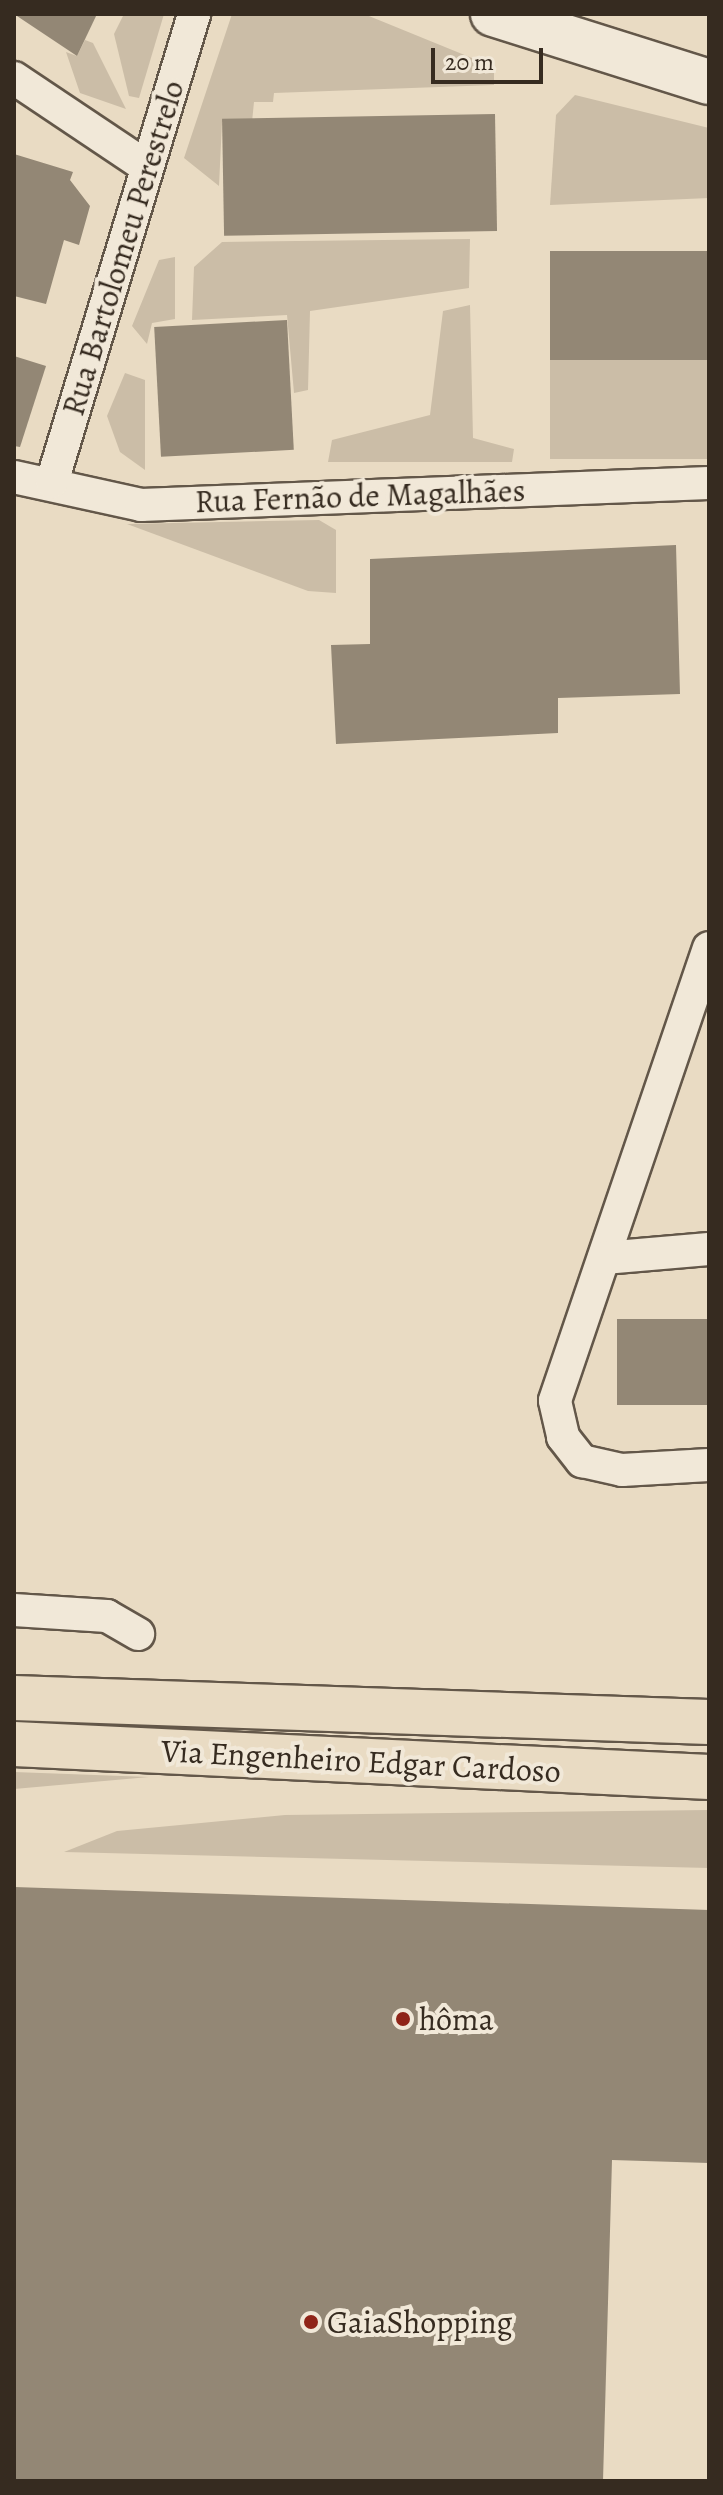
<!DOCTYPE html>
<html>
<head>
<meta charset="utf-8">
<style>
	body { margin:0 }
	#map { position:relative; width:723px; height:2495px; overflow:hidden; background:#e9dbc3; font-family:Alegreya,serif }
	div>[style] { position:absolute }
	.green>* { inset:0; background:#cbbda7; transform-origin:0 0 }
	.building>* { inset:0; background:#938775; transform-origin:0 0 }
	.roads { filter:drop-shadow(2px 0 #635749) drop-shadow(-2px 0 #635749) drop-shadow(0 2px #635749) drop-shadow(0 -2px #635749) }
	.minor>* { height:32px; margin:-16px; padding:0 16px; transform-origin:16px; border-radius:16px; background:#f1e8d8 }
	.secondary>* { height:44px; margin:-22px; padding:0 22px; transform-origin:22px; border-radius:22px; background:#f1e8d8 }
	.primary>* { height:44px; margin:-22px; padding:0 22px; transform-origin:22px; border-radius:22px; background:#e9dbc3 }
	.dots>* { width:22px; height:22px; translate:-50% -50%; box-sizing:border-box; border:4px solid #f1e8d8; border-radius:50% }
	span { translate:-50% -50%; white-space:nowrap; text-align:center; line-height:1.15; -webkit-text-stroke:8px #f1e8d8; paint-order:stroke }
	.street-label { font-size:32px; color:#362b20 }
	.poi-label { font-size:32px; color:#362b20 }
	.left { translate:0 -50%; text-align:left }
	.frame { position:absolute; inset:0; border:16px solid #362b20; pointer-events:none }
	.scale { position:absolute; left:431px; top:48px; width:112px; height:36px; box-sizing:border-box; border:4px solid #362b20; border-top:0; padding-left:10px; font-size:24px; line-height:28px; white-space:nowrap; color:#362b20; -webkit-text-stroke:6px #f1e8d8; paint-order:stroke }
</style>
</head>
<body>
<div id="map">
	<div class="green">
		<i style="clip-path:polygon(124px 14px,164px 14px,139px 98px,129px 96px,114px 34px)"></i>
		<i style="clip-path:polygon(232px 14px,364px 14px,494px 67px,494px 85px,274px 93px,273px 102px,254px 102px,252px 122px,222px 122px,219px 186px,184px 158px)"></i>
		<i style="clip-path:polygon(85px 40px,93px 43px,126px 109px,80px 93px,66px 52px,77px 56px)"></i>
		<i style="clip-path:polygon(575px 95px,709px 128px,709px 198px,550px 205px,556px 115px)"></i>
		<i style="clip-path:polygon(470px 239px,469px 288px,310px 311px,308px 390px,294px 393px,287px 315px,192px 320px,194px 267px,222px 242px)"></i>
		<i style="clip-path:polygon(175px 257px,175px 319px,152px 323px,147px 344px,132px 326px,159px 260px)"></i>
		<i style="clip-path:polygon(470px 305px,473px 438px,514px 449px,512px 462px,328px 462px,332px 440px,430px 415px,443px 311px)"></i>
		<i style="left:709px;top:360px;width:99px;height:159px;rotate:90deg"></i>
		<i style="clip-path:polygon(125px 373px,145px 380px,145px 470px,120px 452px,107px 416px)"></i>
		<i style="clip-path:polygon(319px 520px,336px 530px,336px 593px,308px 591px,127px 524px)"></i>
		<i style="clip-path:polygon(14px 1772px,149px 1777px,14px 1789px)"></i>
		<i style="clip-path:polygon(709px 1810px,709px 1868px,64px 1852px,117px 1831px,285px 1815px)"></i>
	</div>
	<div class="building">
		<i style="clip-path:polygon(14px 14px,97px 14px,77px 56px)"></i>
		<i style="left:495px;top:114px;width:117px;height:273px;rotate:89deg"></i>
		<i style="clip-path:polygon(14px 154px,73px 172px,70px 180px,90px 206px,79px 245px,64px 240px,46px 304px,14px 296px)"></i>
		<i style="left:709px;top:251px;width:109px;height:159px;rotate:90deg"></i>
		<i style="left:287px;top:320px;width:130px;height:133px;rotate:87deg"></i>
		<i style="clip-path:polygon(14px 356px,46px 366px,20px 447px,14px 446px)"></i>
		<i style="clip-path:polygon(676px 545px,680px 694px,558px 698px,558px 733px,336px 744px,331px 645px,370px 644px,370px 559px)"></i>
		<i style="left:709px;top:1319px;width:86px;height:92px;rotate:90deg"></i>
		<i style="clip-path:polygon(14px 1887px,709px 1910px,709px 2163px,612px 2160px,603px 2481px,14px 2481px)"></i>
	</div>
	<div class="roads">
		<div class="minor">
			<i style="left:14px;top:78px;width:160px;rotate:33.8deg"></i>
			<i style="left:14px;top:477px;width:130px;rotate:12.4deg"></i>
			<i style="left:141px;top:505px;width:568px;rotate:-2.22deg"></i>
			<i style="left:52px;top:482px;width:489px;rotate:-73.1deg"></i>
			<i style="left:709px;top:948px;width:478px;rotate:108.8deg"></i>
			<i style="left:555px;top:1401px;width:37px;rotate:77deg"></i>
			<i style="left:563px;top:1437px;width:31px;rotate:52deg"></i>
			<i style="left:582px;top:1461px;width:41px;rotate:12.7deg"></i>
			<i style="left:622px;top:1470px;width:87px;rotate:-3.3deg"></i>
			<i style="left:604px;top:1258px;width:105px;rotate:-4.9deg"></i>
			<i style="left:14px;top:1610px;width:93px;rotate:3.7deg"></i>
			<i style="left:107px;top:1616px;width:36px;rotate:30deg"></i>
		</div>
		<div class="secondary">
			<i style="left:493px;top:14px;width:226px;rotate:17.5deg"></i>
		</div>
		<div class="primary">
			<i style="left:14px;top:1698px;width:695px;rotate:1.98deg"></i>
			<i style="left:14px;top:1744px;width:696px;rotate:2.72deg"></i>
		</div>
	</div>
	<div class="dots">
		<i style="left:403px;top:2019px;background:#8f2418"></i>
		<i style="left:311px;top:2322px;background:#8f2418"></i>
	</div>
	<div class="street-label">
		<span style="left:123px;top:248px;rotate:-73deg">Rua Bartolomeu Perestrelo</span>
		<span style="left:360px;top:496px;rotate:-2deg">Rua Fernão de Magalhães</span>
		<span style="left:361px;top:1761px;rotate:3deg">Via Engenheiro Edgar Cardoso</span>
	</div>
	<div class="poi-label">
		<span class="left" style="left:419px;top:2019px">hôma</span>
		<span class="left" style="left:327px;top:2322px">GaiaShopping</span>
	</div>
	<div class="frame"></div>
	<div class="scale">20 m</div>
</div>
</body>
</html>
